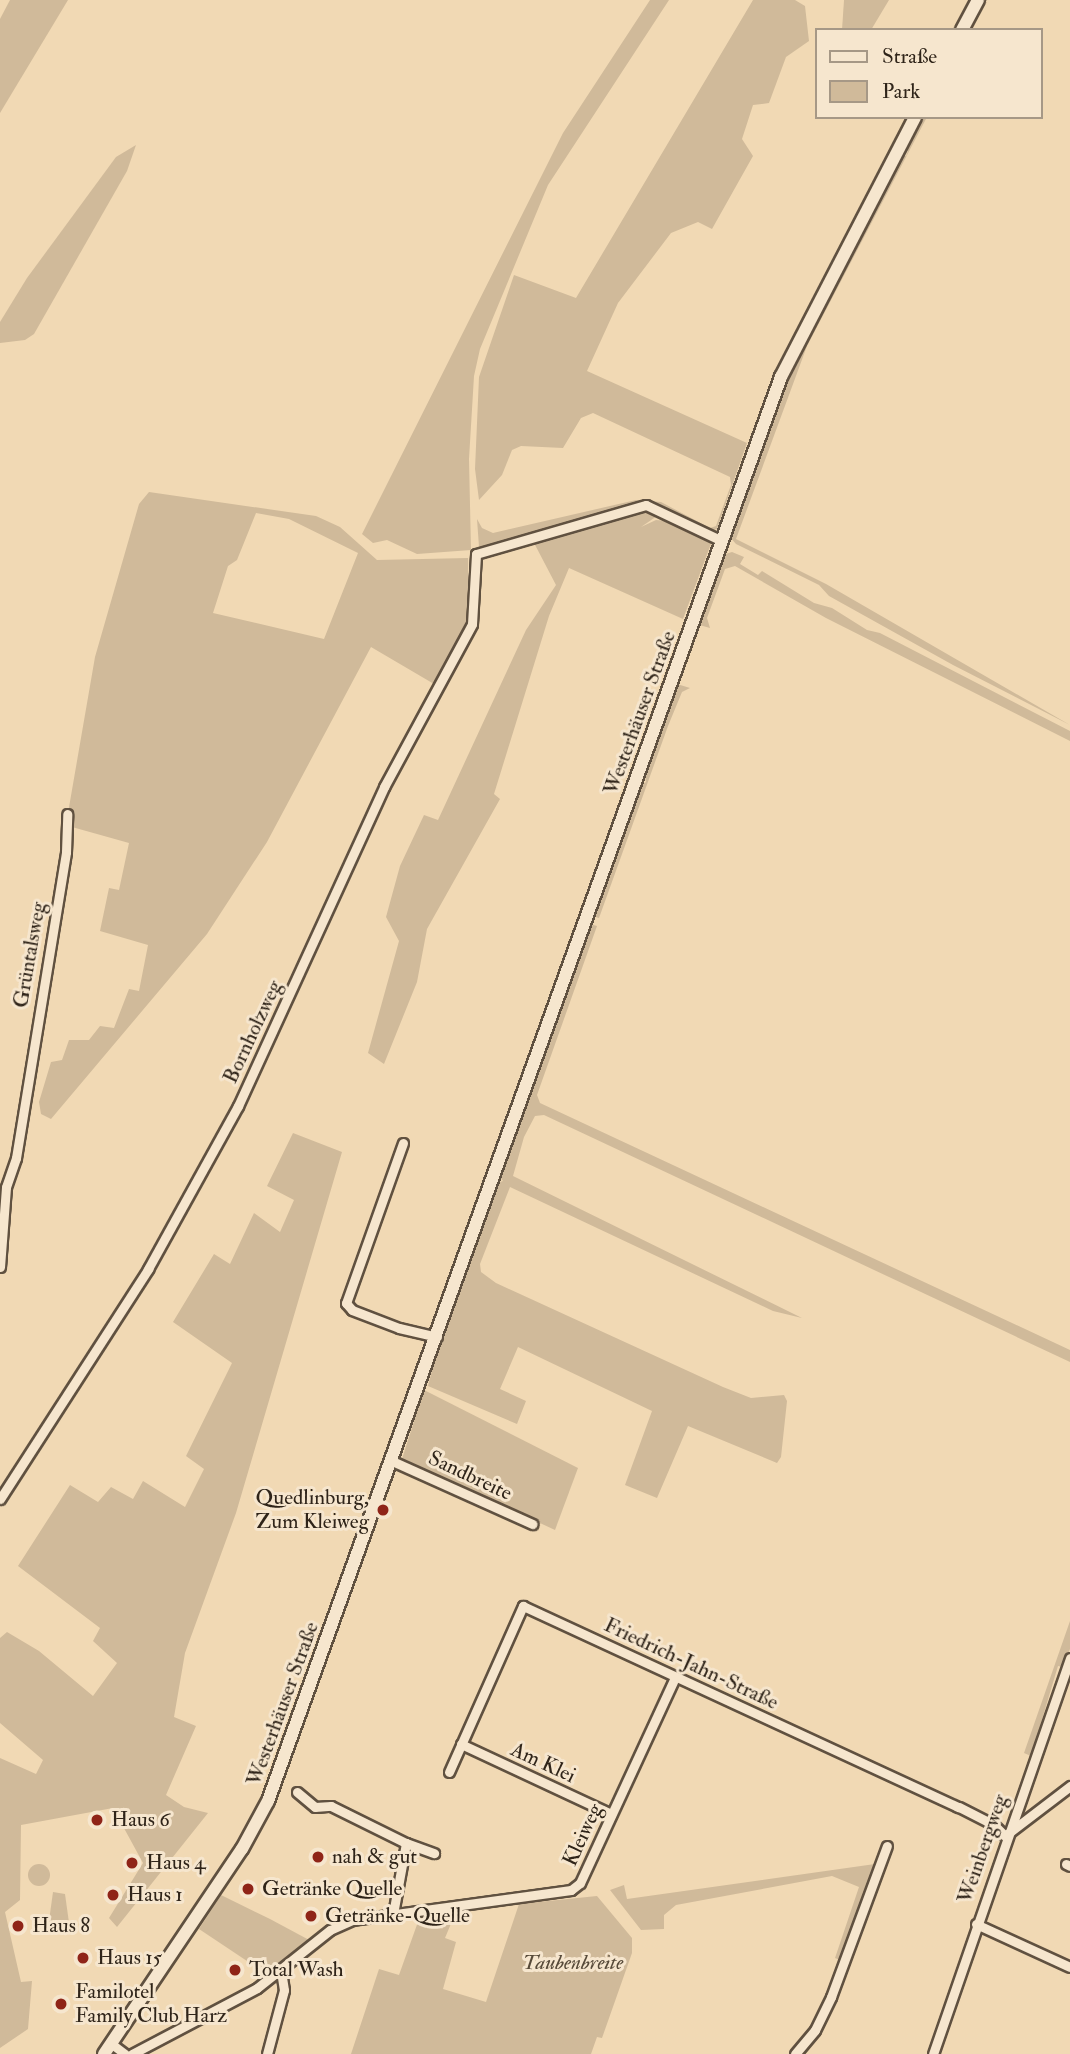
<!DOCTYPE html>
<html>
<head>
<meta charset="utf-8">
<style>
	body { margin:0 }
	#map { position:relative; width:1070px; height:2054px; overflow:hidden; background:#f1d9b4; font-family:"IM FELL Double Pica",serif }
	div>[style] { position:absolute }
	.green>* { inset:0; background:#d0ba9a }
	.round { border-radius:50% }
	.roads { filter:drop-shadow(2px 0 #605140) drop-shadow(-2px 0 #605140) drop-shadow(0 2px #605140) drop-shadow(0 -2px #605140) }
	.street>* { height:9px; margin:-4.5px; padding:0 4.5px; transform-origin:4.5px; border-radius:4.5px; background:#f6e6ce }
	.secondary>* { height:12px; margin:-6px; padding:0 6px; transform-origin:6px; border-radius:6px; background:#f6e6ce }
	.dots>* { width:19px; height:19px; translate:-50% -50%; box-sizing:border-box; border:4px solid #f6e6ce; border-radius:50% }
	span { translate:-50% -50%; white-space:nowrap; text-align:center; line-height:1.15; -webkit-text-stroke:6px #f6e6ce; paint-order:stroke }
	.street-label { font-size:21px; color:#2f2419 }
	.poi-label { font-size:21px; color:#2f2419 }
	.right { translate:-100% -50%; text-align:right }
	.left { translate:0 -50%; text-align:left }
	.park-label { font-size:21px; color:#574a39; font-style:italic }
	.legend { position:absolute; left:815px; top:28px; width:228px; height:91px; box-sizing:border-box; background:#f6e6ce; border:2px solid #a69886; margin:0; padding:9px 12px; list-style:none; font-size:21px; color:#2f2419 }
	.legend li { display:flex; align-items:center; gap:14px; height:35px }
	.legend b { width:35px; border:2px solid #a69886 }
</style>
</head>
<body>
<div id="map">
	<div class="green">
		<i style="clip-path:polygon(10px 0,68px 0,0 113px,0 19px)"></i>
		<i style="clip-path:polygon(650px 0,669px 0,548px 185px,480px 349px,474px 376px,469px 459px,471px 550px,417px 554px,387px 540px,373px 543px,362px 534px,563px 133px)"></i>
		<i style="clip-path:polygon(753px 0,795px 0,805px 6px,809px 41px,786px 57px,769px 103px,753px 105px,742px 139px,753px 156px,712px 229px,698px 222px,671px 233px,618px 303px,587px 371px,747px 443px,717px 529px,710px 531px,661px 505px,634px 503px,479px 547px,477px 519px,482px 528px,493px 533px,636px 500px,661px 502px,710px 528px,716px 526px,731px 485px,730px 477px,593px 413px,581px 418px,563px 448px,521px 446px,512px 450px,502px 475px,479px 500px,475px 469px,479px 377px,514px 275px,576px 298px)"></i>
		<i style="clip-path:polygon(844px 0,889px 0,871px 30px,842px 30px)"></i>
		<i style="clip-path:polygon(920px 117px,927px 117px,807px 346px,736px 539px,826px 584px,1070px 725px,953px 665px,829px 596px,819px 585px,736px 544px,729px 536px,790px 365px,900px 155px,906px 156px,908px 151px,903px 147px)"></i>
		<i style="clip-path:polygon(136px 145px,127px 171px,34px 334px,25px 340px,0 343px,0 322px,27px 278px,116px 157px)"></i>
		<i style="clip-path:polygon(evenodd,149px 492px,316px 516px,340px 527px,377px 560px,468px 558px,468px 627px,434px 684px,371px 647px,267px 842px,207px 934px,51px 1119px,41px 1114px,39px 1102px,51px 1062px,62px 1060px,69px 1040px,89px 1040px,100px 1026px,114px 1028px,129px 989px,139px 991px,148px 945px,100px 931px,109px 888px,119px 890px,129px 843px,72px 827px,74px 819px,68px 813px,95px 657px,139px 504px,149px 492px,256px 513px,289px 519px,358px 553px,324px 639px,213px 613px,228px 566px,237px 560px,256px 513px)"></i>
		<i style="clip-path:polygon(645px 509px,670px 517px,657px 516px,641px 527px,656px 520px,677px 522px,712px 541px,683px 619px,569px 568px,549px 616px,494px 794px,500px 799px,427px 929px,417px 982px,384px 1064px,368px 1053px,399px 941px,386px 917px,400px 866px,424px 815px,438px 820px,526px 630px,556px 585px,533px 541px)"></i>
		<i style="clip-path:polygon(732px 552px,744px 557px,740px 564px,758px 575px,762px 571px,814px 603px,832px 608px,867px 630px,880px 633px,1070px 731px,1070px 741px,826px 618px,735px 566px,725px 569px,707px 618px,710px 628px,696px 624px,722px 555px)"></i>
		<i style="clip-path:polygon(677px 684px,690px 688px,682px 692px,668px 726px,599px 918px,592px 916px,638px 787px,646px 782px,644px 770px)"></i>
		<i style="clip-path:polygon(590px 924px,597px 926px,537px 1095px,540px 1103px,1070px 1350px,1070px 1362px,544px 1115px,535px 1116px,524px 1137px,513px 1176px,802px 1318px,773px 1311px,510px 1187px,480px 1264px,481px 1272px,496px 1283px,723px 1387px,751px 1398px,784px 1395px,787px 1401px,781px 1457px,777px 1463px,688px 1426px,657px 1498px,625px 1485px,652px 1411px,518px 1347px,500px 1389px,526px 1401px,517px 1424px,428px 1386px,438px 1346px,496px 1183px,503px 1181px,499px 1176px)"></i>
		<i style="clip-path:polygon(293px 1133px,342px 1152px,236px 1513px,185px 1653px,174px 1717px,196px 1726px,166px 1795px,184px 1807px,208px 1813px,117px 1927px,109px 1918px,143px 1863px,113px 1808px,21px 1825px,20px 1900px,5px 1912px,21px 1982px,32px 1981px,28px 2029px,0 2048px,0 1758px,36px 1774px,43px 1760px,0 1723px,0 1638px,7px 1632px,39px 1651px,93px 1696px,117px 1663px,93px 1641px,100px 1628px,18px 1566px,70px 1485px,98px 1502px,111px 1487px,133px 1499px,143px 1481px,185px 1507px,204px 1469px,186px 1456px,232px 1363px,173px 1322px,214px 1254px,230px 1264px,254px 1213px,280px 1232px,294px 1200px,267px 1186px)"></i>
		<i style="clip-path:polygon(424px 1390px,578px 1468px,555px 1530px,402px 1459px)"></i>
		<i style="clip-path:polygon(1070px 1621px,1070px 1649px,1063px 1667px,1058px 1666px,1031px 1756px,1024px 1753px)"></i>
		<i class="round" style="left:28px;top:1864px;width:22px;height:22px"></i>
		<i style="clip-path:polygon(875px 1864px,840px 1960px,835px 1958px,859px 1887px,832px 1876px,676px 1905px,664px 1915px,664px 1929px,641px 1930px,610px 1890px,624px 1885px,627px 1899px)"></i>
		<i style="clip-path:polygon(53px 1892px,65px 1894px,70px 1930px,48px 1928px)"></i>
		<i style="clip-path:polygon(221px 1895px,270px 1919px,311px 1941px,268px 1975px,199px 1929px)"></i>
		<i style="clip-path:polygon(597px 1896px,632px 1938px,632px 1953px,602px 2038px,597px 2037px,591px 2054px,351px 2054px,379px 1969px,399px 1975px,419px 1919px,455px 1914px,445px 1938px,456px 1942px,443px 1989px,486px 2002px,519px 1904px)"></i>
	</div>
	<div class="roads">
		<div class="street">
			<i style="left:403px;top:1143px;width:170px;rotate:109.6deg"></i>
			<i style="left:346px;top:1303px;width:9px;rotate:49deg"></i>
			<i style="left:352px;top:1310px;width:50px;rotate:21deg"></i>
			<i style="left:399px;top:1328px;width:39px;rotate:13deg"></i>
			<i style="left:0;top:1267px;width:80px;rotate:-85.7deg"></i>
			<i style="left:6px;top:1187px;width:31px;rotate:-71deg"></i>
			<i style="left:16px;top:1158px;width:310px;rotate:-80.7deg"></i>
			<i style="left:66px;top:852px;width:38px;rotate:-88deg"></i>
			<i style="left:392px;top:1461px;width:154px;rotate:24.2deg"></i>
			<i style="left:0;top:1499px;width:274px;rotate:-57.2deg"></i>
			<i style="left:148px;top:1269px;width:186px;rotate:-61.1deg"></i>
			<i style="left:238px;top:1106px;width:351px;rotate:-65.4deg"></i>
			<i style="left:384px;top:787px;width:185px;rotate:-61.6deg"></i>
			<i style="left:472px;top:624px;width:70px;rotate:-86.7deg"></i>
			<i style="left:476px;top:554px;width:177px;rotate:-16.1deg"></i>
			<i style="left:646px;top:505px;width:84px;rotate:25.3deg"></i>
			<i style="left:461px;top:1744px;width:166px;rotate:25deg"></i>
			<i style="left:449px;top:1772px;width:182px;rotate:-66deg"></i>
			<i style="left:523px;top:1606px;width:480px;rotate:24.8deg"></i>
			<i style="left:959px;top:1807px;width:38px;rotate:27deg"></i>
			<i style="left:993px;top:1824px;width:17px;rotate:45deg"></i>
			<i style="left:297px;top:1792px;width:23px;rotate:40deg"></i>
			<i style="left:315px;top:1807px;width:16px;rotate:-4deg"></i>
			<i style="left:331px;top:1806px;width:84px;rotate:26.3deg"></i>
			<i style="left:406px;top:1843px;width:72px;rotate:100.4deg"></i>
			<i style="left:1006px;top:1835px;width:81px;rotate:-37.4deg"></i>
			<i style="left:406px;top:1843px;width:30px;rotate:20deg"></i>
			<i style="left:1066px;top:1864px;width:4px;rotate:27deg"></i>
			<i style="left:976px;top:1924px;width:103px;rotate:24.6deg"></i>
			<i style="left:113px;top:2045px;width:15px;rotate:37deg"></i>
			<i style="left:132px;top:2054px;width:141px;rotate:-27.8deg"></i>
			<i style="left:257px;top:1988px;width:93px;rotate:-38.5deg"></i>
			<i style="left:330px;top:1930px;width:24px;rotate:-24deg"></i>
			<i style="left:352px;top:1920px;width:221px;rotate:-7.8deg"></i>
			<i style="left:571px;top:1890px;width:11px;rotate:-38deg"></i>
			<i style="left:580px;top:1883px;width:227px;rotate:-65.2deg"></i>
			<i style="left:267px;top:2054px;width:66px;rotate:-75.1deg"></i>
			<i style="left:284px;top:1990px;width:20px;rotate:-99deg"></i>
			<i style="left:795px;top:2054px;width:31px;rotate:-50deg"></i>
			<i style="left:815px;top:2030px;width:37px;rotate:-64deg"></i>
			<i style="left:831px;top:1997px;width:161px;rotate:-69.7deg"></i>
			<i style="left:933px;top:2054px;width:419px;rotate:-70.9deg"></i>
		</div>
		<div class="secondary">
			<i style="left:962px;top:30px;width:34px;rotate:-62deg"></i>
			<i style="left:104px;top:2054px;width:247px;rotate:-56.1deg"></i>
			<i style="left:242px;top:1849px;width:55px;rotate:-61.6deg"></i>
			<i style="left:268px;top:1801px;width:1514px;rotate:-70.19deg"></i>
			<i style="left:781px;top:377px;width:292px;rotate:-62.7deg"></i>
		</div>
	</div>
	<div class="dots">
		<i style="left:383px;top:1510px;background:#8f2418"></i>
		<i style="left:97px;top:1820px;background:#8f2418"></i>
		<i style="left:318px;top:1857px;background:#8f2418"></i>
		<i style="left:132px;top:1863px;background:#8f2418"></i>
		<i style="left:248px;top:1889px;background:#8f2418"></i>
		<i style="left:113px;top:1895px;background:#8f2418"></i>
		<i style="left:311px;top:1916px;background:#8f2418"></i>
		<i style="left:18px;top:1926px;background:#8f2418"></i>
		<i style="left:83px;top:1958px;background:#8f2418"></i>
		<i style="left:235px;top:1970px;background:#8f2418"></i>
		<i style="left:61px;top:2004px;background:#8f2418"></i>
	</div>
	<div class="street-label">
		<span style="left:640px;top:713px;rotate:-70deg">Westerhäuser Straße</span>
		<span style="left:30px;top:955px;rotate:-80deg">Grüntalsweg</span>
		<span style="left:253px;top:1032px;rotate:-65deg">Bornholzweg</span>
		<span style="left:470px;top:1476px;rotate:25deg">Sandbreite</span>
		<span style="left:691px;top:1664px;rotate:25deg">Friedrich-Jahn-Straße</span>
		<span style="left:283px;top:1704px;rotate:-70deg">Westerhäuser Straße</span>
		<span style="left:543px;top:1763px;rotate:25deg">Am Klei</span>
		<span style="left:583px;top:1835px;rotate:-65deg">Kleiweg</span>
		<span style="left:983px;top:1849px;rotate:-71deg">Weinbergweg</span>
	</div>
	<div class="poi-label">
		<span class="right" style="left:369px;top:1510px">Quedlinburg,<br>Zum Kleiweg</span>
		<span class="left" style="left:111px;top:1820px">Haus 6</span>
		<span class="left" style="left:332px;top:1857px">nah &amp; gut</span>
		<span class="left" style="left:146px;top:1863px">Haus 4</span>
		<span class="left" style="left:262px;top:1889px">Getränke Quelle</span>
		<span class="left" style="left:127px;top:1895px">Haus 1</span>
		<span class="left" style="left:325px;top:1916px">Getränke-Quelle</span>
		<span class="left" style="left:32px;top:1926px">Haus 8</span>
		<span class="left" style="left:97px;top:1958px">Haus 15</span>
		<span class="left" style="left:249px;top:1970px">Total Wash</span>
		<span class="left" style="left:75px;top:2004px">Familotel<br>Family Club Harz</span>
	</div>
	<div class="park-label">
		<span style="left:573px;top:1963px">Taubenbreite</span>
	</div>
	<ul class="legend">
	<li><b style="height:9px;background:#f6e6ce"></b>Straße</li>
	<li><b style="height:19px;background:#d0ba9a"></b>Park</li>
	</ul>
</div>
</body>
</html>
